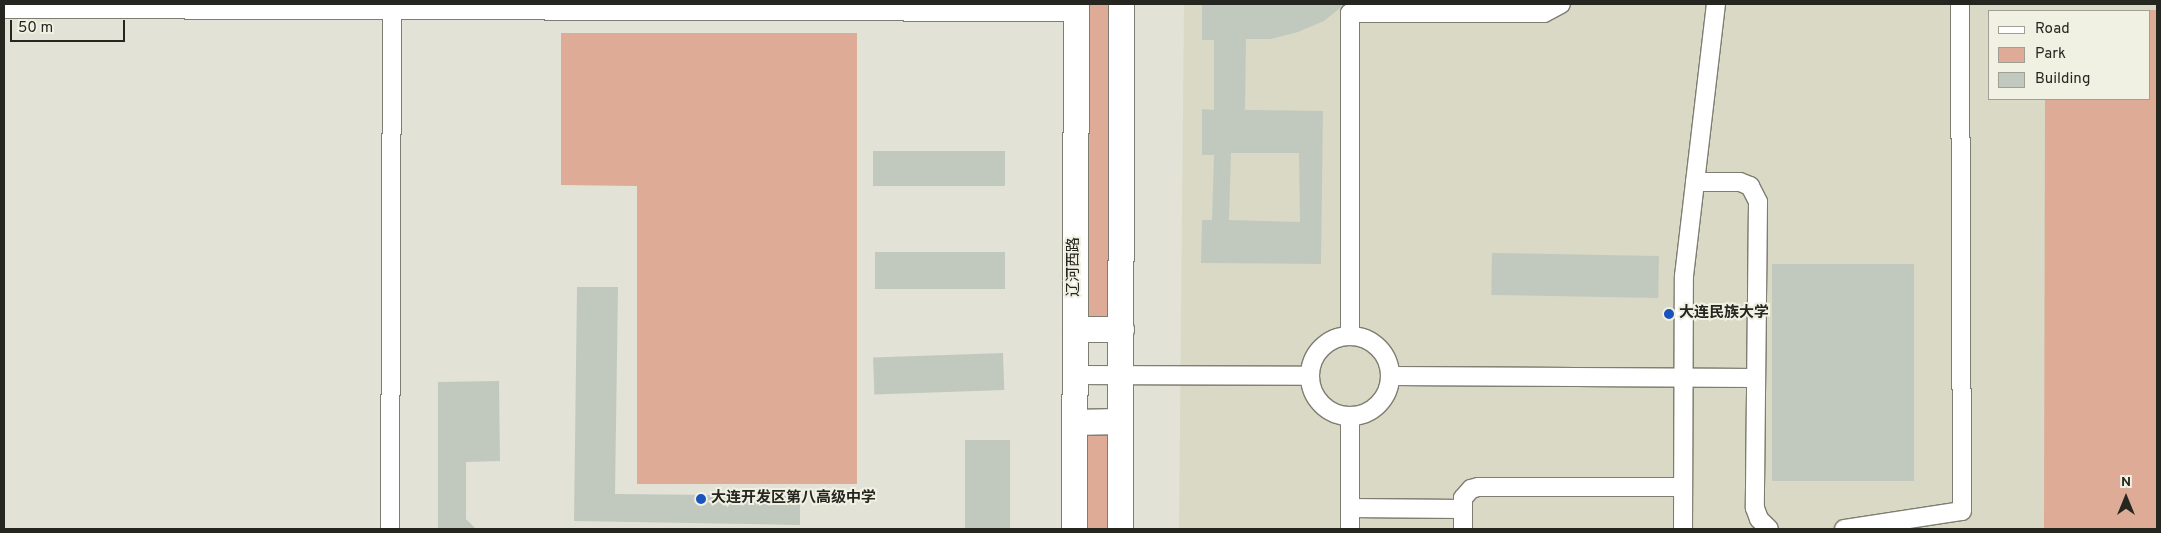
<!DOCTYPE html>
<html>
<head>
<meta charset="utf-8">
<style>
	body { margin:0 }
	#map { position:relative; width:2161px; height:533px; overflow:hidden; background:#e3e2d6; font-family:Overpass,"Noto Sans SC",sans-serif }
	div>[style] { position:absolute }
	.built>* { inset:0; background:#dad9c5 }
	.green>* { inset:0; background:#ddab96; transform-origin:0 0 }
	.building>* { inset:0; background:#c1c9be; transform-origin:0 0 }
	.roads { filter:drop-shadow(1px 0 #7d7d71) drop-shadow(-1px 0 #7d7d71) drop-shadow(0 1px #7d7d71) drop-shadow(0 -1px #7d7d71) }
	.street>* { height:18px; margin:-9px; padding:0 9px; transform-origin:9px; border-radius:9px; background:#fff }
	.street>.ring { margin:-9px; padding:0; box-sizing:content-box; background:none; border:18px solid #fff; border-radius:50% }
	.secondary>* { height:25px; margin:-12.5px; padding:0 12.5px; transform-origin:12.5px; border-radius:12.5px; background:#fff }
	.dots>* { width:14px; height:14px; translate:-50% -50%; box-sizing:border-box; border:2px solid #f0f0e3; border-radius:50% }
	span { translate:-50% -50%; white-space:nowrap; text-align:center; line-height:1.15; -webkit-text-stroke:4px #f0f0e3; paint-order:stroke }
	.street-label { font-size:15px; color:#262621 }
	.poi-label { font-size:15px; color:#262621; font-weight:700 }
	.left { translate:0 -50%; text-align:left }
	.frame { position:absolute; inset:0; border:5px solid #262621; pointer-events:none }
	.legend { position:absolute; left:1988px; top:10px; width:162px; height:90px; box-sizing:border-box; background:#f0f0e3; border:1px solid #9f9f95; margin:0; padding:6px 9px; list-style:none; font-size:15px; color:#262621 }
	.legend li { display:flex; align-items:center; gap:10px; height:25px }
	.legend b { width:25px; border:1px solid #9f9f95 }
	.north { position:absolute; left:2101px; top:473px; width:50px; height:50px; -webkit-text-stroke:4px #f0f0e3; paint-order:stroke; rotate:0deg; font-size:14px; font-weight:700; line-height:20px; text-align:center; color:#262621 }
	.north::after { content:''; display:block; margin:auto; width:18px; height:22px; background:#262621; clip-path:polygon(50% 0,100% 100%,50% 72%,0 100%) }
	.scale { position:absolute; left:10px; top:20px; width:115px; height:22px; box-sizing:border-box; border:2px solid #262621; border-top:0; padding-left:6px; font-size:15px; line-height:18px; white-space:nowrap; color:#262621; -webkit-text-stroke:4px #f0f0e3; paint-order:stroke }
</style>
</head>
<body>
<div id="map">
	<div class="built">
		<i style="clip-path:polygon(evenodd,1184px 4px,2157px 4px,2157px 529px,1179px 529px,1184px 4px,1990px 11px,2150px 11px,2150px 99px,1990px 99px,1990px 11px)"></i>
	</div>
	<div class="green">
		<i style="left:1084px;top:4px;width:27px;height:314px"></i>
		<i style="clip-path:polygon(2045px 10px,2157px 10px,2157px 529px,2044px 529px,2045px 99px,2150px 99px,2150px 11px)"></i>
		<i style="clip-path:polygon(561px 33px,857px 33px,857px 484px,637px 484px,637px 186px,561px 185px)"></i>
		<i style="left:1109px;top:432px;width:97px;height:26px;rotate:90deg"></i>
	</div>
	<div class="building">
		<i style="clip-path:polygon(evenodd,1202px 4px,1345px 4px,1324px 21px,1298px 32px,1271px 39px,1246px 39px,1245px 110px,1323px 111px,1321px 264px,1201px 263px,1202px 220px,1212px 220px,1214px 155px,1202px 155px,1202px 109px,1214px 110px,1214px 40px,1202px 40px,1202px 4px,1231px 153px,1299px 153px,1300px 222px,1229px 220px,1231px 153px)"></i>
		<i style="left:1005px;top:151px;width:35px;height:132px;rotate:90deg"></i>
		<i style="left:875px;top:252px;width:130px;height:37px"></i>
		<i style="left:1492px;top:253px;width:167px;height:42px;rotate:1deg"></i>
		<i style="left:1772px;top:264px;width:142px;height:217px"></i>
		<i style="clip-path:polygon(577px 287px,618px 287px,615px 494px,800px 496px,800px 525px,574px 521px)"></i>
		<i style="left:1003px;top:353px;width:37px;height:130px;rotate:88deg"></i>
		<i style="clip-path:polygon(499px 381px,500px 461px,466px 462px,466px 519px,476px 529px,438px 529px,438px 382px)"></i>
		<i style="left:965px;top:440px;width:45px;height:89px"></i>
	</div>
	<div class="roads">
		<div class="street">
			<i style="left:4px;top:9px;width:1072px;rotate:0.16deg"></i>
			<i style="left:1695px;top:182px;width:45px"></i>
			<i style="left:1740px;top:182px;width:11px;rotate:22deg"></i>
			<i style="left:1750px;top:186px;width:18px;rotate:63deg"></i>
			<i style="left:1758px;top:202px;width:306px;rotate:90.6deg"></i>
			<i style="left:1755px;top:508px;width:12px;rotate:70deg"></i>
			<i style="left:1759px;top:519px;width:14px;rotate:45deg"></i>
			<i class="ring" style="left:1310px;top:336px;width:62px;height:62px"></i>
			<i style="left:1350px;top:336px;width:323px;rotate:-90deg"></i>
			<i style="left:1350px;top:13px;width:194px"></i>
			<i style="left:1544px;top:13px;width:19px;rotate:-28deg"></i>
			<i style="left:1075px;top:375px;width:235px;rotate:0.2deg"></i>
			<i style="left:1391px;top:376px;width:365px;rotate:0.3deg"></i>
			<i style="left:1350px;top:417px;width:112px;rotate:90deg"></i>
			<i style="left:1350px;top:508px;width:113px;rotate:0.5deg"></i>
			<i style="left:390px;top:529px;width:519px;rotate:-89.78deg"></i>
			<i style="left:1463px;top:529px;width:31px;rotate:-90deg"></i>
			<i style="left:1463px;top:498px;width:12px;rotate:-48deg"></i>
			<i style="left:1471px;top:489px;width:7px;rotate:-16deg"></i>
			<i style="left:1478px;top:487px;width:205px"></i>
			<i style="left:1683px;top:529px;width:253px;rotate:-89.8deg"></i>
			<i style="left:1684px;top:276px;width:274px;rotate:-83.3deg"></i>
			<i style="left:1844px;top:529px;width:119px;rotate:-8.7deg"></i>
			<i style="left:1962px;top:511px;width:507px;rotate:-90.23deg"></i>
		</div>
		<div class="secondary">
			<i style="left:1075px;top:329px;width:46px"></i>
			<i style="left:1074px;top:422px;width:46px;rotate:-1.2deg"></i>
			<i style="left:1074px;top:529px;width:525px;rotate:-89.78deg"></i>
			<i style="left:1120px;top:529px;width:525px;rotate:-89.89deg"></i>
		</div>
	</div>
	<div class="dots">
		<i style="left:1669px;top:314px;background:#1a52be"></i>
		<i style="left:701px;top:499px;background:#1a52be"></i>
	</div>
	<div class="street-label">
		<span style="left:1075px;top:267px;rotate:-90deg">辽河西路</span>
	</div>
	<div class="poi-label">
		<span class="left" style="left:1679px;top:314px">大连民族大学</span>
		<span class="left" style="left:711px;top:499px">大连开发区第八高级中学</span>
	</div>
	<div class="frame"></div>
	<ul class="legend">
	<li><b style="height:6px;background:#fff"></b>Road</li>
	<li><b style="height:14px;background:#ddab96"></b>Park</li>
	<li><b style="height:14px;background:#c1c9be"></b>Building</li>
	</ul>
	<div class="north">N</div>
	<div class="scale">50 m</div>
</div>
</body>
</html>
